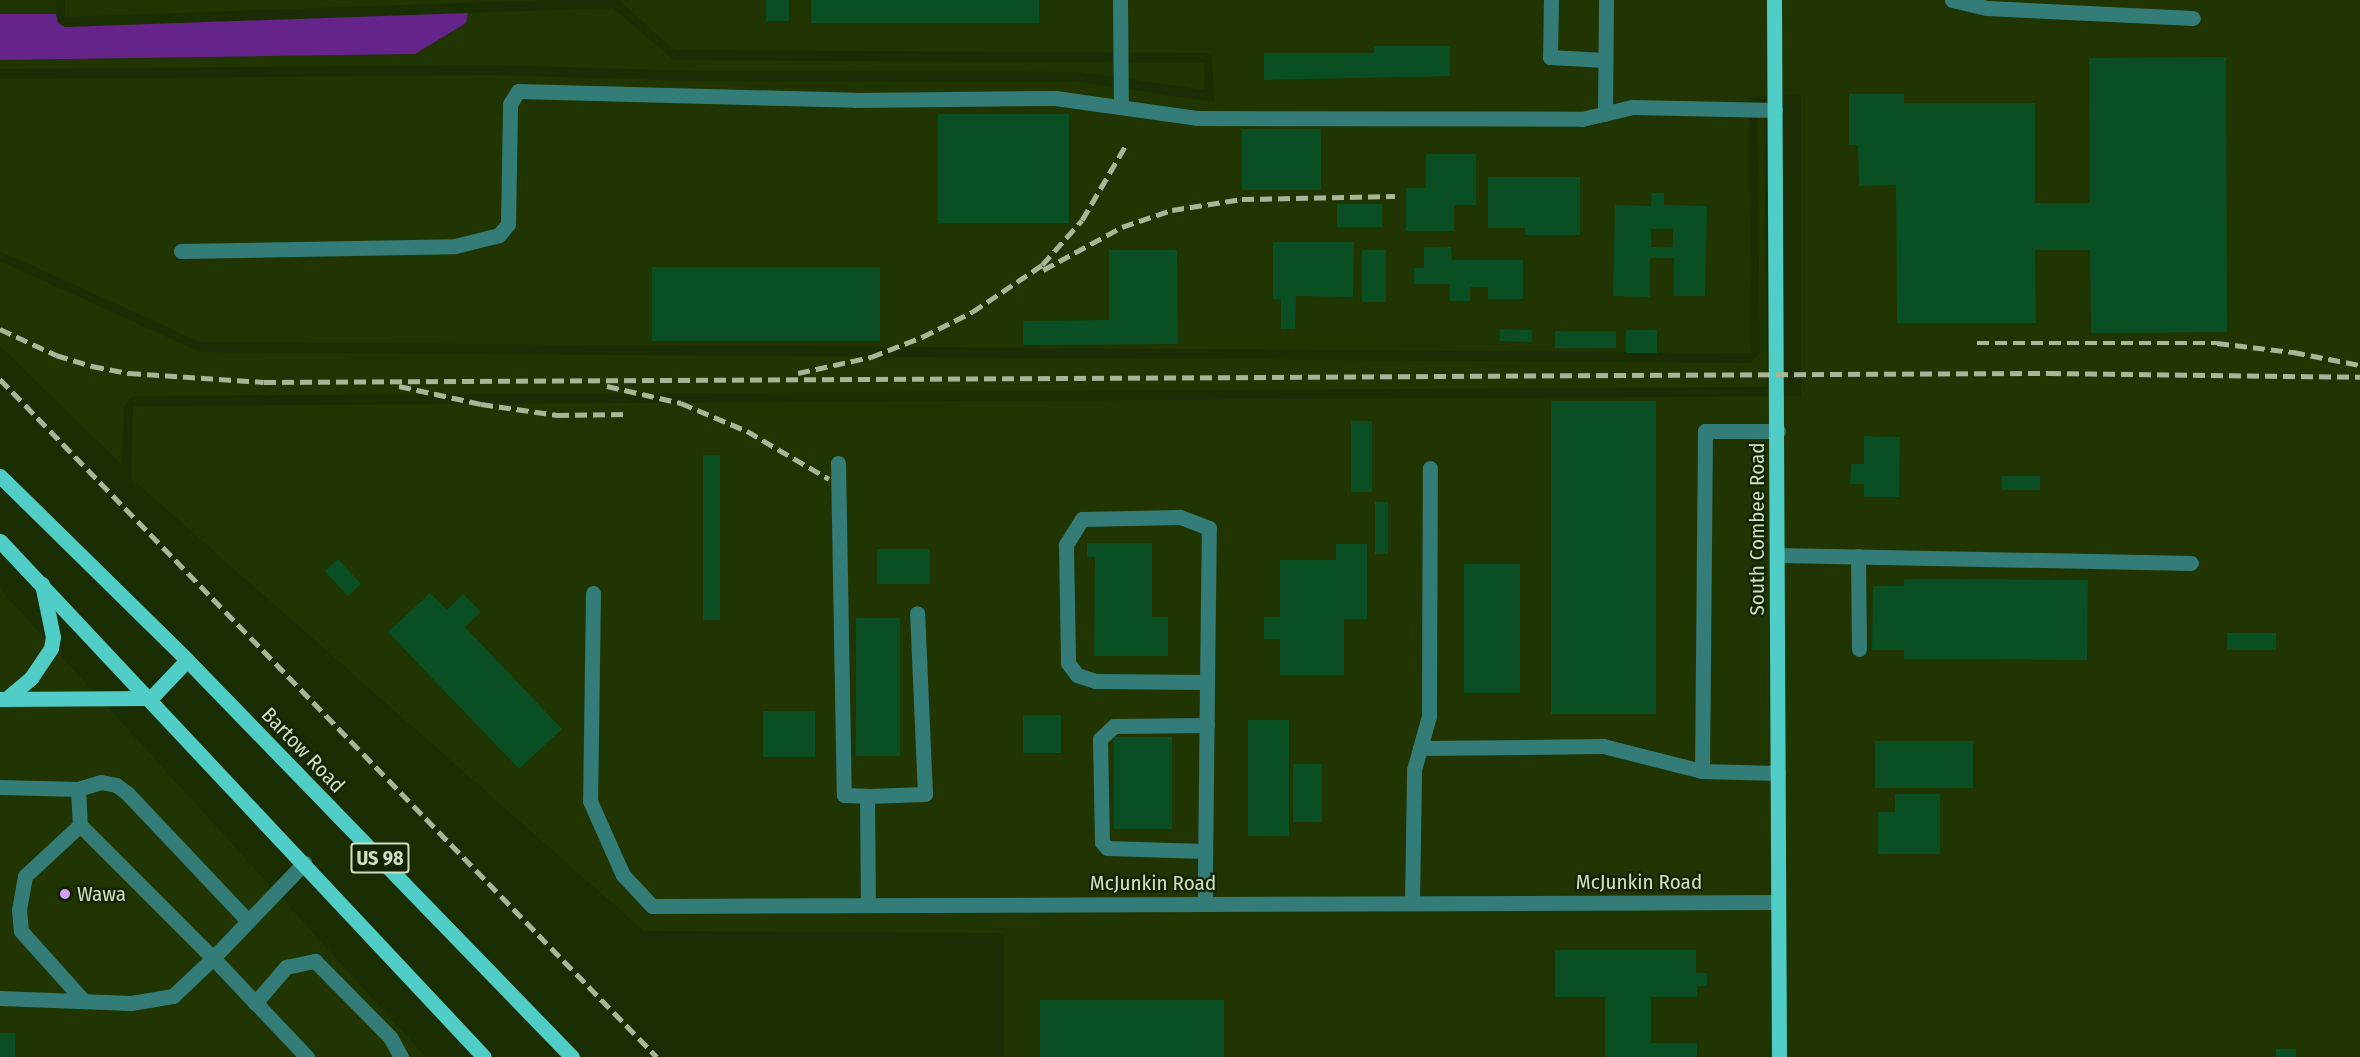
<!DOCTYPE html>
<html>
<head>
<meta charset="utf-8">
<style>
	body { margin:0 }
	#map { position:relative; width:2360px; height:1057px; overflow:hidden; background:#1b2e03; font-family:"Fira Sans Condensed",sans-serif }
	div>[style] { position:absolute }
	.built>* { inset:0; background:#203501; transform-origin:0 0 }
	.water>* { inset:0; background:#642489 }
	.building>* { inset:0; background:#094f23; transform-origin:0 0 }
	.minor>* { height:15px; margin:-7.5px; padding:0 7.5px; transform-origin:7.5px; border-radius:7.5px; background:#337c78 }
	.major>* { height:15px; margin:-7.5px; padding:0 7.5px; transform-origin:7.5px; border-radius:7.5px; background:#4fcdc6 }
	.rail>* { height:4.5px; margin-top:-2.25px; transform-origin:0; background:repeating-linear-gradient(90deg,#a7b598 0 12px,transparent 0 18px) }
	.dots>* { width:16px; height:16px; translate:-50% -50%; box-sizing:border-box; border:3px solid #122400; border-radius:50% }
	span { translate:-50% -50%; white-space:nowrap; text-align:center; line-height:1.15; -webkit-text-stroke:4.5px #122400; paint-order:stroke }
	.shield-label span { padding:2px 4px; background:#122400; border:2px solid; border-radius:4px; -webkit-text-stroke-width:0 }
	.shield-label { font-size:20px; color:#d1ddc5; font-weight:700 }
	.street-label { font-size:21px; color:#d1ddc5 }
	.poi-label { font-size:21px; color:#d1ddc5 }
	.left { translate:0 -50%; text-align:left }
</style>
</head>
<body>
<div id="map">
	<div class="built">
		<i style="left:0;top:0;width:56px;height:14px"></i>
		<i style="clip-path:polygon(65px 0,549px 0,65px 17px)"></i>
		<i style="clip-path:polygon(619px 0,2360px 0,2360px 1057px,1004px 1057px,1004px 933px,644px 931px,131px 478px,133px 406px,1801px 396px,1801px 94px,1749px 97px,1751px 353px,200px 342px,0 251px,0 79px,494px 75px,700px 81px,1080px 82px,1214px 102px,1212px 53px,674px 50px)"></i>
		<i style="clip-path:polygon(613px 8px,674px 60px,1204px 63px,1205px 90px,1080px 72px,700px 71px,494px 65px,0 69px,0 60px,415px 54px,466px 23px,468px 13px)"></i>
		<i style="clip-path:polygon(1764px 105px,1767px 387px,133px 396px,124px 406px,122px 465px,0 346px,0 261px,200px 352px,1751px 363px,1760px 353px,1757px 106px)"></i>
		<i style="clip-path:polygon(0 589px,426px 1057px,0 1057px)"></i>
	</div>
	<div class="water">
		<i style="clip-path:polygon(468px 13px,466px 23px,415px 54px,0 60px,0 14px,56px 14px,58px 23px,65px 27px)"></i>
	</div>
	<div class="building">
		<i style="left:766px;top:0;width:23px;height:21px"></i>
		<i style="left:811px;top:0;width:228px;height:23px"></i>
		<i style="clip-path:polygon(1374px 46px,1450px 46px,1450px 76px,1264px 80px,1264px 53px,1374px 53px)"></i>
		<i style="clip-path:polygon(2226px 57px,2227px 332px,2091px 333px,2090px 250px,2035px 250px,2036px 323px,1897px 323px,1896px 185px,1859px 186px,1858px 145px,1849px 145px,1849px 94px,1904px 94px,1904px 103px,2035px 103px,2035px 203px,2090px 203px,2089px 58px)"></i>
		<i style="left:938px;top:114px;width:131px;height:109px"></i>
		<i style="left:1242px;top:129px;width:79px;height:61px"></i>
		<i style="clip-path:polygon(1426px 154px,1476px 154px,1476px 205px,1454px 205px,1454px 231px,1406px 231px,1406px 188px,1426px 188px)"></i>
		<i style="clip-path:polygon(1488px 177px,1580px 177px,1580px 235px,1525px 235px,1525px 228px,1488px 228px)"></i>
		<i style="clip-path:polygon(evenodd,1652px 193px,1664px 193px,1664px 205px,1707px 206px,1705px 296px,1674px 296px,1674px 258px,1650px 258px,1650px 297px,1613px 296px,1615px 205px,1651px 206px,1652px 193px,1651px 229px,1673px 229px,1673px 247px,1651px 247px,1651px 229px)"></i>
		<i style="left:1337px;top:204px;width:45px;height:23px"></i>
		<i style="clip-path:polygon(1273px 242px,1354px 242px,1353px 297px,1296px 296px,1295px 329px,1281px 329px,1281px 299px,1273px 299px)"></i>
		<i style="clip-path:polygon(1424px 247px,1451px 247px,1452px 260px,1523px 260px,1523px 299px,1488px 299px,1488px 287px,1470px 287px,1470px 301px,1450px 301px,1450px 284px,1414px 284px,1414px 268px,1424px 268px)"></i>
		<i style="clip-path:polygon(1109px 250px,1177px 250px,1178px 344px,1023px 345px,1023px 321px,1109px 320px)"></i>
		<i style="left:1362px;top:250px;width:24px;height:52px"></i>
		<i style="left:880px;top:267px;width:74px;height:228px;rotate:90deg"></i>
		<i style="left:1500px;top:329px;width:32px;height:12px;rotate:2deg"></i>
		<i style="left:1626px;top:330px;width:31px;height:23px"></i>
		<i style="left:1555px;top:331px;width:61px;height:17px"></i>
		<i style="left:1551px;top:401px;width:105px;height:313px"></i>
		<i style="left:1351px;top:421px;width:21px;height:71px"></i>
		<i style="clip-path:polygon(1864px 436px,1900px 437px,1899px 497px,1864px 497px,1864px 484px,1850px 484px,1851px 464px,1864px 464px)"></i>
		<i style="left:703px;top:455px;width:17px;height:165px"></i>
		<i style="left:2002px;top:476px;width:38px;height:14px"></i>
		<i style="left:1375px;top:502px;width:13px;height:52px"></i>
		<i style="clip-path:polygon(1087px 543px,1152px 543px,1152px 617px,1168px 617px,1168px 656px,1094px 656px,1095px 557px,1087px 557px)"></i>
		<i style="clip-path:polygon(1336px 544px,1367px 544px,1367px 619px,1344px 619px,1344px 675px,1280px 675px,1280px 639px,1264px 639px,1264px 617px,1280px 617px,1280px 560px,1336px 560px)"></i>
		<i style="left:877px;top:549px;width:53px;height:35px"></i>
		<i style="left:338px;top:559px;width:34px;height:18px;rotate:47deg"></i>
		<i style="left:1464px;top:564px;width:56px;height:129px"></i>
		<i style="clip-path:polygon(1904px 579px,2088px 580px,2087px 660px,1904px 659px,1904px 650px,1872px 650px,1873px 586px,1904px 586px)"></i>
		<i style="clip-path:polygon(430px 593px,447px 610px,463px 594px,481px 612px,465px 627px,562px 729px,519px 769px,388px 632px)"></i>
		<i style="left:856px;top:618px;width:44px;height:138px"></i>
		<i style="left:2227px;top:633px;width:49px;height:17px"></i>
		<i style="left:763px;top:711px;width:52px;height:46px"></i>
		<i style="left:1023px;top:715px;width:38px;height:38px"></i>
		<i style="left:1248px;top:720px;width:41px;height:116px"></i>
		<i style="left:1114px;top:737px;width:58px;height:92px"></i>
		<i style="left:1875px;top:741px;width:98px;height:47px"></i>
		<i style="left:1293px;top:764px;width:29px;height:58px"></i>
		<i style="clip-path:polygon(1895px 794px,1940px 794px,1940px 854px,1878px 854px,1878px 812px,1895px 812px)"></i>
		<i style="clip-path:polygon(1555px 950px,1696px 950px,1696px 973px,1707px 973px,1707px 986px,1697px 986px,1697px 997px,1651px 997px,1651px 1043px,1697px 1043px,1697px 1057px,1605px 1057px,1605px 997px,1555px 997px)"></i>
		<i style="left:1040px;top:1000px;width:184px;height:57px"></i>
		<i style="left:0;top:1033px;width:15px;height:24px"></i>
		<i style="left:2276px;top:1049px;width:20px;height:8px"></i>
	</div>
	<div class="minor">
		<i style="left:1120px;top:0;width:107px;rotate:89.5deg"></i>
		<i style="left:1551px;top:0;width:57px;rotate:91deg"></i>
		<i style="left:1550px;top:57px;width:55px;rotate:3.1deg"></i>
		<i style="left:1952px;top:0;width:36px;rotate:13deg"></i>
		<i style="left:1987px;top:8px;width:206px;rotate:2.8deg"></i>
		<i style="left:1605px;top:114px;width:114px;rotate:-89.5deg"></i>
		<i style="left:181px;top:251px;width:274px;rotate:-1deg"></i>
		<i style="left:455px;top:246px;width:45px;rotate:-14deg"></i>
		<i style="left:499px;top:235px;width:14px;rotate:-51deg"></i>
		<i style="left:508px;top:224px;width:120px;rotate:-89deg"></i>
		<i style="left:510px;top:104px;width:15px;rotate:-58deg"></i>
		<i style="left:518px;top:91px;width:337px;rotate:1.5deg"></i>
		<i style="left:855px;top:100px;width:200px;rotate:-0.6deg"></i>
		<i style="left:1055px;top:98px;width:143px;rotate:8deg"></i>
		<i style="left:1197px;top:118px;width:385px;rotate:0.1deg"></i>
		<i style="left:1582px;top:119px;width:51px;rotate:-13.5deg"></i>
		<i style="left:1632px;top:107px;width:143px;rotate:1.2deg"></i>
		<i style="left:1778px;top:431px;width:73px;rotate:180deg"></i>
		<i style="left:1705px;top:431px;width:340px;rotate:90.5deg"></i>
		<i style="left:1702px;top:771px;width:76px;rotate:1.5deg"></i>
		<i style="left:838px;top:463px;width:332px;rotate:89deg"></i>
		<i style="left:844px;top:795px;width:23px;rotate:2deg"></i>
		<i style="left:867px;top:796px;width:109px;rotate:89.5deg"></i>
		<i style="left:1778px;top:555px;width:413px;rotate:1.1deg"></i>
		<i style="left:1858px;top:556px;width:93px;rotate:89.4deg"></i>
		<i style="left:593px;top:593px;width:208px;rotate:90.8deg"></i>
		<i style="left:590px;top:801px;width:81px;rotate:66deg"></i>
		<i style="left:623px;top:875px;width:42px;rotate:46.9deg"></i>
		<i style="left:652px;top:906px;width:1126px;rotate:-0.2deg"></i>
		<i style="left:1420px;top:748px;width:183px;rotate:-0.6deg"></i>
		<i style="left:1603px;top:746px;width:102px;rotate:14.2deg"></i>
		<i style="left:0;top:787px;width:78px;rotate:1.5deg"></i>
		<i style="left:78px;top:789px;width:36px;rotate:87deg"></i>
		<i style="left:80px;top:825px;width:188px;rotate:45deg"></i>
		<i style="left:213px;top:958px;width:132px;rotate:-46.2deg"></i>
		<i style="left:78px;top:789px;width:24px;rotate:-17deg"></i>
		<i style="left:101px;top:782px;width:15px;rotate:11deg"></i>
		<i style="left:116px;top:785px;width:14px;rotate:36deg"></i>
		<i style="left:127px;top:793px;width:176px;rotate:46.6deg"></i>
		<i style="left:867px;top:796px;width:58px;rotate:-2deg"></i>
		<i style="left:925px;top:794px;width:181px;rotate:-92.5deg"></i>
		<i style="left:80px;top:825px;width:75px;rotate:137.2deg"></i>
		<i style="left:25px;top:876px;width:34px;rotate:100deg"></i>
		<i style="left:19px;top:909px;width:22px;rotate:85deg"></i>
		<i style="left:21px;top:931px;width:93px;rotate:48.1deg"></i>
		<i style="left:1205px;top:851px;width:98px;rotate:-178.2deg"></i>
		<i style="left:1107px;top:848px;width:8px;rotate:-130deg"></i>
		<i style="left:1102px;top:842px;width:103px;rotate:-91.1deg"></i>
		<i style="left:1100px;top:739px;width:19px;rotate:-43deg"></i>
		<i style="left:1114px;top:726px;width:93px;rotate:-0.6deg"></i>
		<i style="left:1412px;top:903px;width:133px;rotate:-89.1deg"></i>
		<i style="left:1414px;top:770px;width:56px;rotate:-74.5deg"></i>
		<i style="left:1429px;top:716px;width:248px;rotate:-89.8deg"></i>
		<i style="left:1205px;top:904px;width:30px;rotate:-90deg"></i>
		<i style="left:1205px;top:874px;width:192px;rotate:-89.4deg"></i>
		<i style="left:1207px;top:682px;width:154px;rotate:-89.3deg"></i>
		<i style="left:1209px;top:528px;width:31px;rotate:-159deg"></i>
		<i style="left:1180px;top:517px;width:98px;rotate:178.8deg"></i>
		<i style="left:1082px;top:519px;width:31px;rotate:122deg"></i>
		<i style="left:1066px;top:545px;width:118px;rotate:89deg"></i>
		<i style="left:1068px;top:663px;width:15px;rotate:53deg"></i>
		<i style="left:1077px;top:675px;width:19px;rotate:18deg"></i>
		<i style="left:1095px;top:681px;width:112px;rotate:0.5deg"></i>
		<i style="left:0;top:998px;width:131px;rotate:2.2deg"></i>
		<i style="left:131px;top:1003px;width:43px;rotate:-9.5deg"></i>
		<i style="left:173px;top:996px;width:55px;rotate:-43.5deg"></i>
		<i style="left:213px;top:958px;width:137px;rotate:46.5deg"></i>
		<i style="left:255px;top:1003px;width:48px;rotate:-49.3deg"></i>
		<i style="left:286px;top:967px;width:30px;rotate:-12deg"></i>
		<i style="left:315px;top:961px;width:107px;rotate:45.4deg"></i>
		<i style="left:390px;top:1037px;width:23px;rotate:61deg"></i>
	</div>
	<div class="major">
		<i style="left:1774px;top:0;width:1057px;rotate:89.73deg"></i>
		<i style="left:0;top:476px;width:262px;rotate:44.5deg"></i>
		<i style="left:187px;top:660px;width:553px;rotate:45.88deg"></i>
		<i style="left:0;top:541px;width:707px;rotate:46.83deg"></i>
		<i style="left:0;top:699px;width:151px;rotate:-0.4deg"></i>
		<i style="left:151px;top:698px;width:52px;rotate:-46.5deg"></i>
		<i style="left:6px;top:699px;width:33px;rotate:-40deg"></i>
		<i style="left:31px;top:678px;width:36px;rotate:-56deg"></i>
		<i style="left:51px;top:648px;width:11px;rotate:-80deg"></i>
		<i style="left:53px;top:637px;width:54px;rotate:-101.7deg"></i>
	</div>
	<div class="rail">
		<i style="left:1043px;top:270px;width:90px;rotate:-28.6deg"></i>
		<i style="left:1122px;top:227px;width:53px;rotate:-18.8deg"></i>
		<i style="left:1172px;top:210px;width:71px;rotate:-8.9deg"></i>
		<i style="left:1242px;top:199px;width:153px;rotate:-1.1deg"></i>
		<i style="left:0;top:329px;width:62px;rotate:24.9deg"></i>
		<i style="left:56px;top:355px;width:38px;rotate:17deg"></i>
		<i style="left:92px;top:366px;width:38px;rotate:11deg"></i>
		<i style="left:129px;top:373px;width:135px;rotate:3.8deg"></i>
		<i style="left:264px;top:382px;width:1785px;rotate:-0.29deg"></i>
		<i style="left:2049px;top:373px;width:311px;rotate:0.7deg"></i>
		<i style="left:1977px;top:343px;width:240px"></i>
		<i style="left:2217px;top:343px;width:77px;rotate:6.8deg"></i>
		<i style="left:2293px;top:352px;width:68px;rotate:11deg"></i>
		<i style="left:798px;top:373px;width:75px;rotate:-12.4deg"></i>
		<i style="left:871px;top:357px;width:55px;rotate:-21.4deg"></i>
		<i style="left:922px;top:337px;width:56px;rotate:-26.6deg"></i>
		<i style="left:972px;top:312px;width:84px;rotate:-33.9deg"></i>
		<i style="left:1042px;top:265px;width:60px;rotate:-48.4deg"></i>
		<i style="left:1082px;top:220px;width:89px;rotate:-59.7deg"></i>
		<i style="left:0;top:379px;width:944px;rotate:45.9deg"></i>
		<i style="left:399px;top:386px;width:84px;rotate:12.4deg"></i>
		<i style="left:481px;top:404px;width:77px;rotate:8.2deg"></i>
		<i style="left:557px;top:415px;width:70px;rotate:-0.8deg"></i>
		<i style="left:607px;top:386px;width:76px;rotate:12.9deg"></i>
		<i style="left:681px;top:403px;width:72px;rotate:23deg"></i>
		<i style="left:747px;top:431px;width:95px;rotate:30.3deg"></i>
	</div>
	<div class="dots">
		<i style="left:65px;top:894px;background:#d49cfc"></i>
	</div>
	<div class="shield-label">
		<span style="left:380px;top:858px">US 98</span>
	</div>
	<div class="street-label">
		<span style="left:1757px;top:529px;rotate:-90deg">South Combee Road</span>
		<span style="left:303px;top:750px;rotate:46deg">Bartow Road</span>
		<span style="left:1639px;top:882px">McJunkin Road</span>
		<span style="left:1153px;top:883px">McJunkin Road</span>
	</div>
	<div class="poi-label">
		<span class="left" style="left:77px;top:894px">Wawa</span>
	</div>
</div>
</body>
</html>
